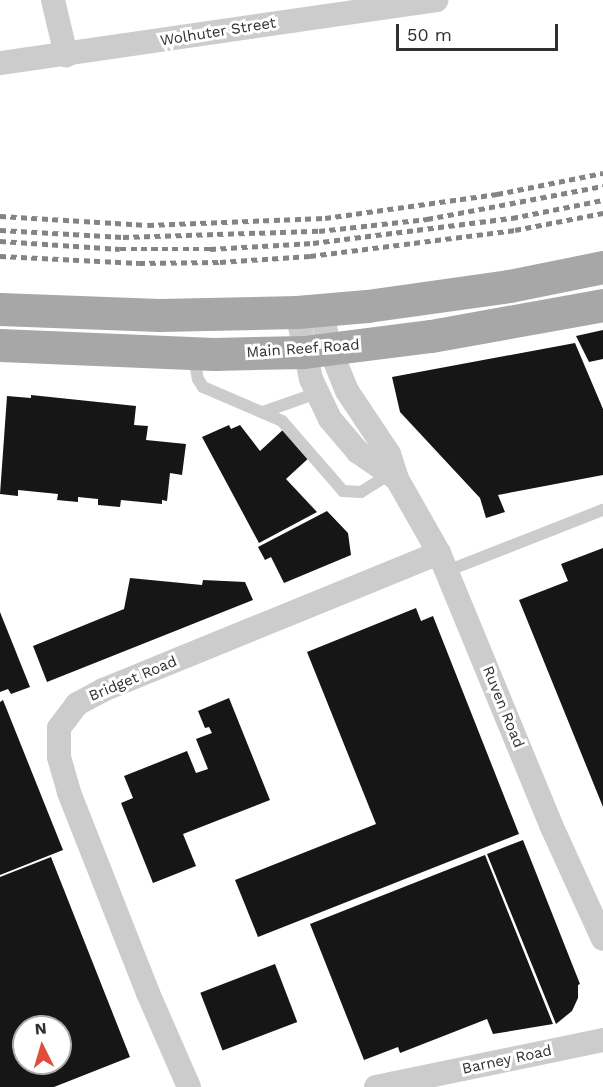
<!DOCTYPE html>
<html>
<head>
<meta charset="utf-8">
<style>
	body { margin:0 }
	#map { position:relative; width:603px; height:1087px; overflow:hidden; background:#fff; font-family:"Work Sans",sans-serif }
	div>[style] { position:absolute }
	.building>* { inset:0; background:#161616; transform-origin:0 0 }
	.service>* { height:12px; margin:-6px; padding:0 6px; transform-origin:6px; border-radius:6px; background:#ccc }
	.minor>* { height:24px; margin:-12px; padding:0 12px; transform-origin:12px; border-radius:12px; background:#ccc }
	.primary>* { height:33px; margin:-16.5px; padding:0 16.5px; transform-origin:16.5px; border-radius:16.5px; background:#a7a7a7 }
	.rail>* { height:4.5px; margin-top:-2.25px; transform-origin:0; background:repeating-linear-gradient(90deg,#848484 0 6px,transparent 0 10.5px) }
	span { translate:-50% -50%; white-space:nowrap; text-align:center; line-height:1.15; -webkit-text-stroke:6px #fff; paint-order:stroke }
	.street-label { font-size:15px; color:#2f2f2f }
	.north { position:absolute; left:12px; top:1015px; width:60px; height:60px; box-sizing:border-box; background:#fff; border:2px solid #acacac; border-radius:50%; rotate:355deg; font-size:16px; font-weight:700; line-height:24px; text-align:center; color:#2f2f2f }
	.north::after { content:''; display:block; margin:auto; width:21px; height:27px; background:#de4e3a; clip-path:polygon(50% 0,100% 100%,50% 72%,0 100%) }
	.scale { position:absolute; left:396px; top:24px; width:162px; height:27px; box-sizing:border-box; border:3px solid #2f2f2f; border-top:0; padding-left:8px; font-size:18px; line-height:21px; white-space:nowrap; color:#2f2f2f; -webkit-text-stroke:4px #fff; paint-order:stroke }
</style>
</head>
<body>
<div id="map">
	<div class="building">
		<i style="clip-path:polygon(603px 330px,603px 359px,589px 362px,576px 336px)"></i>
		<i style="clip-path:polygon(575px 343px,603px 409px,603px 475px,498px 495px,505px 512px,486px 518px,480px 498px,400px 412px,392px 377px)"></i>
		<i style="clip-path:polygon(31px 395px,136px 406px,134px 425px,148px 426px,146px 440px,186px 444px,182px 475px,170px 473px,167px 501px,162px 500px,162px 504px,121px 500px,120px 507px,98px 505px,98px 499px,78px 497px,78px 502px,57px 500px,58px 494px,18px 490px,18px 496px,0 494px,7px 396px,31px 398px)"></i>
		<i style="clip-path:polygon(229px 425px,231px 429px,240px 425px,260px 451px,286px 427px,312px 455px,286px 479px,317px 512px,259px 543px,202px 437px)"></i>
		<i style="clip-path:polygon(327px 511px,348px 533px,351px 555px,284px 583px,271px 557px,265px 560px,258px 547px)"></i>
		<i style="clip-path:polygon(603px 548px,603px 807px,519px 600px,568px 581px,561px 564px)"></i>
		<i style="clip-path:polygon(130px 578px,202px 585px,203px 580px,245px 582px,253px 600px,47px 682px,33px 646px,124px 609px)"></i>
		<i style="clip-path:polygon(416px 608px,421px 621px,433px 616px,519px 834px,258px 937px,235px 880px,376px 824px,307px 652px)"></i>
		<i style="clip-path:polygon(0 612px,30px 687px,11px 694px,8px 689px,0 692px)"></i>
		<i style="clip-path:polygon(229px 698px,270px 800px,183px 834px,196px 866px,153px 883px,121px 803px,133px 798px,124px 776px,187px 751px,196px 773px,208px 769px,196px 739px,212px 733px,209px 727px,205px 728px,198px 711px)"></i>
		<i style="clip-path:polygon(3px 700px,63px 850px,0 875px,0 702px)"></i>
		<i style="clip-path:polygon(523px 840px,580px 984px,578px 985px,578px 998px,572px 1011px,556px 1024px,487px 854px)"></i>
		<i style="clip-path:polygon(485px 855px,553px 1024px,493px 1034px,487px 1019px,400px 1053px,398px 1047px,364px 1060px,310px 924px)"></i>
		<i style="clip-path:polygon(evenodd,51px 857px,130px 1057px,54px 1087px,0 1087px,0 877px,51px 857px,24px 1027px,60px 1027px,60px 1063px,24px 1063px,24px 1027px)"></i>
		<i style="left:275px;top:964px;width:62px;height:80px;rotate:69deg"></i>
	</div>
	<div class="service">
		<i style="left:194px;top:355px;width:24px;rotate:81deg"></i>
		<i style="left:198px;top:379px;width:9px;rotate:58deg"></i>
		<i style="left:203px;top:387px;width:86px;rotate:23.3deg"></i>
		<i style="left:282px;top:421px;width:93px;rotate:48.9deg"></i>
		<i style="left:343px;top:491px;width:18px;rotate:3deg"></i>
		<i style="left:361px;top:492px;width:36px;rotate:-32deg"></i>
		<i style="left:263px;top:412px;width:57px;rotate:-19.4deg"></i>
		<i style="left:447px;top:571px;width:168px;rotate:-21.4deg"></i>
	</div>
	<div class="minor">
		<i style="left:53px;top:0;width:57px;rotate:76.7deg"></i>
		<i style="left:0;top:63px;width:441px;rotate:-8.2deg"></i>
		<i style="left:321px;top:310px;width:40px;rotate:77deg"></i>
		<i style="left:330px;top:349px;width:45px;rotate:68deg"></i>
		<i style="left:347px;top:391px;width:76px;rotate:56.3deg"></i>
		<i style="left:389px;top:454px;width:26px;rotate:72deg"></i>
		<i style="left:397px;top:479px;width:85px;rotate:60.4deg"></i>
		<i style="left:439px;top:553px;width:294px;rotate:67.6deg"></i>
		<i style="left:551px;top:825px;width:125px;rotate:65.5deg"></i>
		<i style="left:297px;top:312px;width:68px;rotate:78.2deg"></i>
		<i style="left:311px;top:379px;width:44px;rotate:64.6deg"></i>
		<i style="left:330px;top:419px;width:43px;rotate:49.7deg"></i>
		<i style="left:358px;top:452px;width:47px;rotate:34.7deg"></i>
		<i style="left:189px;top:1087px;width:103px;rotate:-113.6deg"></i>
		<i style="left:148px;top:993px;width:216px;rotate:-111.5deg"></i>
		<i style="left:69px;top:792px;width:36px;rotate:-106deg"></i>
		<i style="left:59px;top:757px;width:29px;rotate:-90deg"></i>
		<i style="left:59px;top:728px;width:30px;rotate:-53deg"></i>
		<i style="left:77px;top:704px;width:30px;rotate:-28deg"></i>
		<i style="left:103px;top:690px;width:363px;rotate:-22.2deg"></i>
		<i style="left:376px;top:1087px;width:232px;rotate:-11.7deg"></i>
	</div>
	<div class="primary">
		<i style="left:0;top:309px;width:159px;rotate:2.2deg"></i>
		<i style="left:159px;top:315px;width:138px;rotate:-1.2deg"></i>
		<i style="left:297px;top:312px;width:70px;rotate:-4.9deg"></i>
		<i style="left:367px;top:306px;width:143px;rotate:-8deg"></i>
		<i style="left:509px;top:286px;width:96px;rotate:-11.4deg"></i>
		<i style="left:0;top:345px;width:214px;rotate:2.4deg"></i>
		<i style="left:214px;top:354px;width:90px;rotate:-1.3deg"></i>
		<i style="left:304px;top:352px;width:128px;rotate:-7.2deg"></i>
		<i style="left:431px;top:336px;width:175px;rotate:-10.2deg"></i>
	</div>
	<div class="rail">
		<i style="left:0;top:216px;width:148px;rotate:3.5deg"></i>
		<i style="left:148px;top:225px;width:177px;rotate:-2.3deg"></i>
		<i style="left:325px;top:218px;width:174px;rotate:-7.9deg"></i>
		<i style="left:497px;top:194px;width:108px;rotate:-11.2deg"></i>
		<i style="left:0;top:230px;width:123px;rotate:3.3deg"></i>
		<i style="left:123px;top:237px;width:196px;rotate:-1.8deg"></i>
		<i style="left:319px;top:231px;width:109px;rotate:-6.3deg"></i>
		<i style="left:427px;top:219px;width:179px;rotate:-10.6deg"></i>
		<i style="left:0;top:241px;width:120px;rotate:3.8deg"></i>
		<i style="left:120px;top:249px;width:90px"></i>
		<i style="left:210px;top:249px;width:103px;rotate:-3.3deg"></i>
		<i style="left:313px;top:243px;width:201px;rotate:-7.2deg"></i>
		<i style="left:512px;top:218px;width:93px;rotate:-11.2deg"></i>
		<i style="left:0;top:256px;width:139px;rotate:2.9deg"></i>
		<i style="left:139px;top:263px;width:81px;rotate:-0.7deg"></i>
		<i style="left:220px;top:262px;width:90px;rotate:-3.8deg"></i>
		<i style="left:310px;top:256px;width:207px;rotate:-7.2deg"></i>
		<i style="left:515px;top:230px;width:90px;rotate:-10.9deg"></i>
	</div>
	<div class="street-label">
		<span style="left:218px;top:32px;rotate:-9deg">Wolhuter Street</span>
		<span style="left:303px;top:349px;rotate:-4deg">Main Reef Road</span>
		<span style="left:133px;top:679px;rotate:-23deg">Bridget Road</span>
		<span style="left:503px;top:707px;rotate:68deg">Ruven Road</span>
		<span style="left:507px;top:1060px;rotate:-12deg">Barney Road</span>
	</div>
	<div class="north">N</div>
	<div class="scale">50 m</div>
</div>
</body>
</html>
